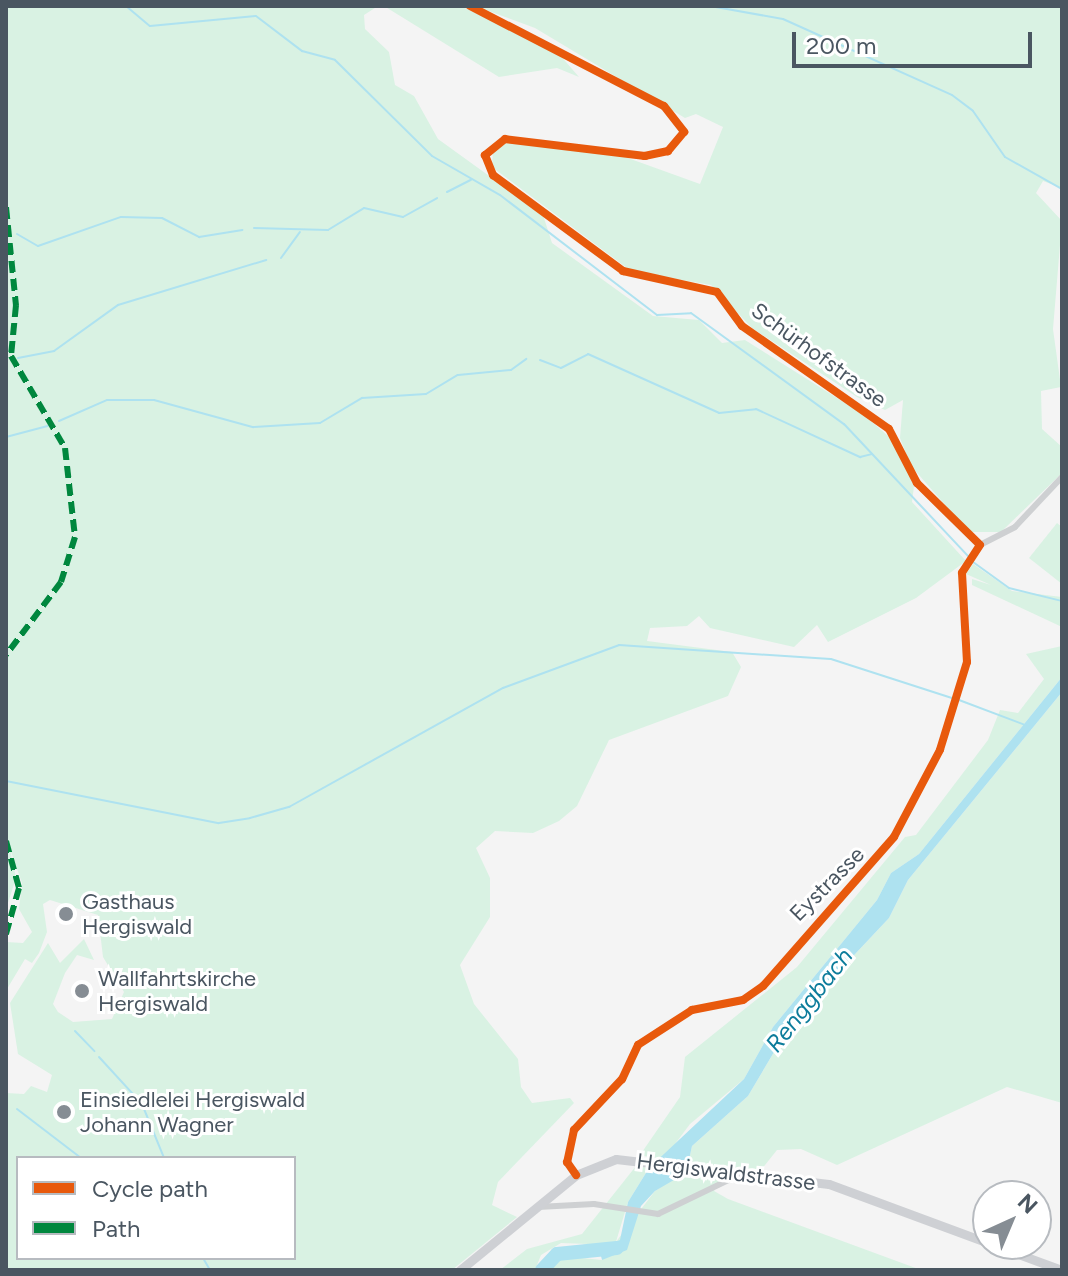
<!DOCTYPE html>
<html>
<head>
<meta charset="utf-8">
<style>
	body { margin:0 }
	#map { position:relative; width:1068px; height:1276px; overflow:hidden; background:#f4f4f4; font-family:Figtree,sans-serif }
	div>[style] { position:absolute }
	.green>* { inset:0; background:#d9f2e3 }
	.water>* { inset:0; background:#aee2f0 }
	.stream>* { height:2px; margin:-1px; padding:0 1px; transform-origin:1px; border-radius:1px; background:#aee2f0 }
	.river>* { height:14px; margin:-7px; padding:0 7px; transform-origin:7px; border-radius:7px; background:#aee2f0 }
	.street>* { height:6px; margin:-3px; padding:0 3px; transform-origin:3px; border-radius:3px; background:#ced0d2 }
	.secondary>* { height:9px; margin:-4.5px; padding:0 4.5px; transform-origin:4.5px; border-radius:4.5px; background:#ced0d4 }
	.quiet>* { height:6px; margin-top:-3px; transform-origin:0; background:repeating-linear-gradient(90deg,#00873e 0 12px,transparent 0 18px) }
	.cycleway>* { height:8px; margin:-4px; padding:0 4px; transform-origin:4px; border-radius:4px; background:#e8590c }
	.dots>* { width:22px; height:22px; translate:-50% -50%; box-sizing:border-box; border:4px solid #fff; border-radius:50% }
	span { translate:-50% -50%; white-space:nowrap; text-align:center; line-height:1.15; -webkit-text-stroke:6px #fff; paint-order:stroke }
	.street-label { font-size:22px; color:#4a5661 }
	.poi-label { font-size:22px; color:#4a5661 }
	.left { translate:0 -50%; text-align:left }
	.water-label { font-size:24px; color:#0c7c9b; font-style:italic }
	.frame { position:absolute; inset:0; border:8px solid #4a5661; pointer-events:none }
	.legend { position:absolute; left:16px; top:1156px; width:280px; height:104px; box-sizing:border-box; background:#fff; border:2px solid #b7bbc0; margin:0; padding:10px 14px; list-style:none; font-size:24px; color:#4a5661 }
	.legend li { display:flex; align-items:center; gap:16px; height:40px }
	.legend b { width:40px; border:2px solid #b7bbc0 }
	.north { position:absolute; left:972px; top:1180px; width:80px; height:80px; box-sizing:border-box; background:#fff; border:2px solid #b7bbc0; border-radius:50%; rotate:44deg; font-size:22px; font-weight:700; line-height:32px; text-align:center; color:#4a5661 }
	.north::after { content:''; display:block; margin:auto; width:28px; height:36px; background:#868d94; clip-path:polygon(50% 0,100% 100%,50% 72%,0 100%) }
	.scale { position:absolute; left:792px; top:32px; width:240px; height:36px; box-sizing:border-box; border:4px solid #4a5661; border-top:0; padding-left:10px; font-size:24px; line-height:28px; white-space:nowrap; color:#4a5661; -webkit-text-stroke:6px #fff; paint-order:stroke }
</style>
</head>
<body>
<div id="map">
	<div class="green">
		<i style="clip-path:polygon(evenodd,6px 6px,378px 6px,364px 15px,365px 29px,389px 52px,395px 85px,414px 96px,438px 139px,543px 215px,552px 243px,653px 316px,699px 320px,722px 343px,745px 340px,864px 415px,896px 443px,914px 486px,912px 502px,966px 561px,916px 598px,828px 642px,817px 625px,794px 647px,710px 628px,699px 616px,687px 626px,650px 628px,647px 641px,732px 652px,741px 667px,728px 696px,609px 740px,577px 806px,559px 821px,533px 833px,495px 831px,476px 848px,490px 878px,490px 917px,460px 965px,474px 1004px,518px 1059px,521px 1087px,532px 1103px,570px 1098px,574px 1103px,498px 1182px,492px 1205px,517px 1217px,452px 1270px,6px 1270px,6px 1093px,24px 1094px,31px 1086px,47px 1092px,52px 1075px,18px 1054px,10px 1003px,48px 943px,60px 963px,84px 939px,94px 960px,77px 955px,65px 973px,53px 1004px,58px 1012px,73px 1022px,112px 1019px,124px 992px,103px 957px,98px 915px,50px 900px,43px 904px,47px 932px,39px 953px,32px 963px,25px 959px,7px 989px,6px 942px,23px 943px,32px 932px,19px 909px,22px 883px,10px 849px,16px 878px,6px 909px,6px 6px,18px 1158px,294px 1158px,294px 1258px,18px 1258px,18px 1158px)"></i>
		<i style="clip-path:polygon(384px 6px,461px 6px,559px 54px,579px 77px,557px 68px,499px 77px)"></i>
		<i style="clip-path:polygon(475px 6px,1062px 6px,1062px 188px,1043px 181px,1036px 193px,1062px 221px,1053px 329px,1061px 387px,1041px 391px,1042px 429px,1062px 447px,1062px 473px,1001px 532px,969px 532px,911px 466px,900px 438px,903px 400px,885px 410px,857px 397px,752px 328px,711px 285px,631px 271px,492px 167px,493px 150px,505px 141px,614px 153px,700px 184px,723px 127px,696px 114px,685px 118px,535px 28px)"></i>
		<i style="clip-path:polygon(1057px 523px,1062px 527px,1062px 584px,1029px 558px)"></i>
		<i style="clip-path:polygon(973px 564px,1012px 591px,1062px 597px,1062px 627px,972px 585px,972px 579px,991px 585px,966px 574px)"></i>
		<i style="clip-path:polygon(1062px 646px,1062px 677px,919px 854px,891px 873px,877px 900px,773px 1027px,744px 1079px,690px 1124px,663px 1160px,640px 1155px,680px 1097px,685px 1057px,797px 967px,905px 837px,916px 835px,988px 740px,1000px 710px,1018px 713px,1044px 679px,1026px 654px)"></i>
		<i style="clip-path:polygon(1062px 692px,1062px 1103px,1007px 1087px,837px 1165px,801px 1149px,777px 1150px,761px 1170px,696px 1167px,689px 1160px,692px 1146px,748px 1096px,793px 1020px,889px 918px,908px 880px)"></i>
		<i style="clip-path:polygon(636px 1166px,649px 1168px,628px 1202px,615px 1245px,561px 1243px,541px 1255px,535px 1270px,500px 1270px,527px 1249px,582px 1234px)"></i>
		<i style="clip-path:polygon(681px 1174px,721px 1179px,714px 1191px,728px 1199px,921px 1270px,549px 1270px,562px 1256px,602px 1260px,655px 1191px)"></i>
	</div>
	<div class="water">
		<i style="clip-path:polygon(1062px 677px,1062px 692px,908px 880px,889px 918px,793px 1020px,748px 1096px,692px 1146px,689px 1160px,696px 1167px,655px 1191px,641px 1206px,627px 1250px,602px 1260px,599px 1248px,620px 1240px,628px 1202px,649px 1168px,744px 1079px,773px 1027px,877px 900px,891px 873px,919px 854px)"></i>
	</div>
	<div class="stream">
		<i style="left:126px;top:6px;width:31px;rotate:40deg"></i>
		<i style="left:150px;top:26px;width:106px;rotate:-5.4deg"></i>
		<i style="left:256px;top:16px;width:58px;rotate:37.3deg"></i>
		<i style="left:302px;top:51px;width:34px;rotate:15deg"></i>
		<i style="left:335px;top:60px;width:136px;rotate:44.7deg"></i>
		<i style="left:432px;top:156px;width:78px;rotate:29.8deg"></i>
		<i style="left:500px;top:195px;width:198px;rotate:37.4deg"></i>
		<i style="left:657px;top:315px;width:34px;rotate:-3deg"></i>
		<i style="left:691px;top:313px;width:189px;rotate:36deg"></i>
		<i style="left:844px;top:424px;width:183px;rotate:46.8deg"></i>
		<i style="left:710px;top:6px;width:74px;rotate:10.1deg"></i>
		<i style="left:783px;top:19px;width:185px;rotate:24.2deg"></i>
		<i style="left:952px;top:95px;width:26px;rotate:37deg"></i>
		<i style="left:973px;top:111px;width:56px;rotate:55.2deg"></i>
		<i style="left:1005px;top:157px;width:65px;rotate:29.3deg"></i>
		<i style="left:447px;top:192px;width:27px;rotate:-27deg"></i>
		<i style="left:254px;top:228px;width:74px;rotate:1.5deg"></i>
		<i style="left:328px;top:230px;width:42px;rotate:-31.4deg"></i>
		<i style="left:364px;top:208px;width:40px;rotate:13deg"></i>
		<i style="left:403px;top:217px;width:39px;rotate:-29deg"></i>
		<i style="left:17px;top:234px;width:24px;rotate:30deg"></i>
		<i style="left:38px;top:246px;width:88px;rotate:-19.3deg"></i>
		<i style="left:121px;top:217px;width:41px;rotate:1.4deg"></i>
		<i style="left:162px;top:218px;width:42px;rotate:27.2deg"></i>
		<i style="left:199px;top:237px;width:44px;rotate:-9.2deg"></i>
		<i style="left:281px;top:258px;width:32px;rotate:-54deg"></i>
		<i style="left:18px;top:358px;width:37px;rotate:-11deg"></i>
		<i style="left:54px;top:351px;width:79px;rotate:-35.7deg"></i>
		<i style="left:118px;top:305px;width:155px;rotate:-16.9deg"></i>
		<i style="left:540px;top:360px;width:22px;rotate:21deg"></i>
		<i style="left:561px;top:368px;width:30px;rotate:-27deg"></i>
		<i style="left:588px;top:354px;width:144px;rotate:24.2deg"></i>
		<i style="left:719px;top:413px;width:37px;rotate:-6deg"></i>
		<i style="left:756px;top:409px;width:115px;rotate:24.8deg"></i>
		<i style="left:860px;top:457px;width:12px;rotate:-14deg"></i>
		<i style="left:59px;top:421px;width:52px;rotate:-23.6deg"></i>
		<i style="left:107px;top:400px;width:47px"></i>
		<i style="left:154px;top:400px;width:103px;rotate:15.3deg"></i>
		<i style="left:253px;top:427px;width:67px;rotate:-3.4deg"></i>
		<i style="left:320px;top:423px;width:49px;rotate:-30.8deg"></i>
		<i style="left:362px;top:398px;width:64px;rotate:-3.6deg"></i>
		<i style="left:426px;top:394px;width:37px;rotate:-31deg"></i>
		<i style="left:458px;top:375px;width:53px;rotate:-5.4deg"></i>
		<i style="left:511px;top:370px;width:19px;rotate:-36deg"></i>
		<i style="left:6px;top:437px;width:43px;rotate:-14.7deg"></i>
		<i style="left:973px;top:562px;width:44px;rotate:35.8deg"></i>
		<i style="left:1009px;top:588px;width:55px;rotate:13.8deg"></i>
		<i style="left:959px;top:700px;width:71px;rotate:20.7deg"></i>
		<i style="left:6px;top:781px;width:217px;rotate:11.2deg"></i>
		<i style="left:219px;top:823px;width:31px;rotate:-9deg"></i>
		<i style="left:250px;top:818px;width:41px;rotate:-15.8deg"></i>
		<i style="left:289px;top:807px;width:245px;rotate:-29.1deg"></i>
		<i style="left:503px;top:688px;width:124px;rotate:-20.3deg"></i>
		<i style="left:619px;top:645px;width:212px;rotate:3.8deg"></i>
		<i style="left:831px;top:659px;width:127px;rotate:17.9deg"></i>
		<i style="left:75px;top:1031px;width:28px;rotate:46deg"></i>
		<i style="left:99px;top:1057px;width:64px;rotate:47.5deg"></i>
		<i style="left:142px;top:1104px;width:58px;rotate:67.8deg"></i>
		<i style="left:17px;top:1109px;width:81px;rotate:37.4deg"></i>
		<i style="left:203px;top:1258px;width:14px;rotate:60deg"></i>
	</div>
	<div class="river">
		<i style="left:542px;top:1270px;width:22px;rotate:-47deg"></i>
		<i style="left:557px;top:1254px;width:60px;rotate:-5.7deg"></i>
	</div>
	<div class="street">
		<i style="left:470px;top:6px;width:218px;rotate:27.3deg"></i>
		<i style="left:664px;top:106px;width:33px;rotate:52deg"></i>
		<i style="left:684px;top:132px;width:25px;rotate:130deg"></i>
		<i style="left:668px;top:151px;width:24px;rotate:168deg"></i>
		<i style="left:645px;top:156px;width:141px;rotate:-173.1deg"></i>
		<i style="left:505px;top:139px;width:26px;rotate:141deg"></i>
		<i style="left:485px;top:155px;width:22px;rotate:68deg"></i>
		<i style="left:493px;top:175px;width:162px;rotate:36.4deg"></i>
		<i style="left:623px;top:271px;width:96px;rotate:12.6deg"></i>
		<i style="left:717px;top:292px;width:42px;rotate:53.7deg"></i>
		<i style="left:742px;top:326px;width:179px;rotate:35deg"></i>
		<i style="left:889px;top:429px;width:61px;rotate:62.6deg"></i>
		<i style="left:917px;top:483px;width:88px;rotate:44.5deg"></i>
		<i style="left:980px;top:545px;width:39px;rotate:-27deg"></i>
		<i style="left:1015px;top:527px;width:69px;rotate:-46.8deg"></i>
		<i style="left:576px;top:1175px;width:16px;rotate:-125deg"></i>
		<i style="left:567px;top:1162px;width:33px;rotate:-78deg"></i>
		<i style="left:574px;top:1130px;width:70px;rotate:-46.7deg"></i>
		<i style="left:622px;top:1079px;width:38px;rotate:-65deg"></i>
		<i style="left:638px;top:1045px;width:64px;rotate:-32.9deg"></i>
		<i style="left:692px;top:1010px;width:52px;rotate:-11.1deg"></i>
		<i style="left:743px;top:1000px;width:24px;rotate:-35deg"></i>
		<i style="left:763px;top:986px;width:198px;rotate:-48.7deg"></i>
		<i style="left:894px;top:837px;width:98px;rotate:-62.1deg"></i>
		<i style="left:940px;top:750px;width:92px;rotate:-72.9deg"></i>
		<i style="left:967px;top:662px;width:89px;rotate:-93.2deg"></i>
		<i style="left:962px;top:573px;width:33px;rotate:-57deg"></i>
		<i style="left:538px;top:1207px;width:56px;rotate:-3.1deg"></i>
		<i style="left:594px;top:1204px;width:65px;rotate:8.9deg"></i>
		<i style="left:658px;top:1214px;width:85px;rotate:-25.7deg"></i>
	</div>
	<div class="secondary">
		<i style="left:460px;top:1270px;width:150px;rotate:-39.3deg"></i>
		<i style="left:576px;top:1175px;width:43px;rotate:-21.8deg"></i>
		<i style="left:616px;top:1159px;width:214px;rotate:6.7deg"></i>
		<i style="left:829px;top:1184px;width:248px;rotate:20.3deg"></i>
	</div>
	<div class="quiet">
		<i style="left:6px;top:207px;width:99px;rotate:84.2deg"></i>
		<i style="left:16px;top:305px;width:51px;rotate:95.6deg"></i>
		<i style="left:11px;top:356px;width:107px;rotate:59.6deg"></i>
		<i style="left:65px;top:448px;width:90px;rotate:83.6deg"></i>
		<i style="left:75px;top:537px;width:47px;rotate:107.3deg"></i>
		<i style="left:61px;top:582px;width:91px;rotate:127deg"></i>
		<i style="left:6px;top:841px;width:49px;rotate:74.5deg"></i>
		<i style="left:19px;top:888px;width:48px;rotate:105.8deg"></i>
	</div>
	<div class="cycleway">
		<i style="left:470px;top:6px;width:218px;rotate:27.3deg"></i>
		<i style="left:664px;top:106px;width:33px;rotate:52deg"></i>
		<i style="left:684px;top:132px;width:25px;rotate:130deg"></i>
		<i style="left:668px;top:151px;width:24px;rotate:168deg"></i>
		<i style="left:645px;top:156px;width:141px;rotate:-173.1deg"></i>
		<i style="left:505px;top:139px;width:26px;rotate:141deg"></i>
		<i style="left:485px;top:155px;width:22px;rotate:68deg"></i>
		<i style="left:493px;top:175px;width:162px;rotate:36.4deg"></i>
		<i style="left:623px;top:271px;width:96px;rotate:12.6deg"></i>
		<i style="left:717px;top:292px;width:42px;rotate:53.7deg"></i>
		<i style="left:742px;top:326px;width:179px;rotate:35deg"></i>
		<i style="left:889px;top:429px;width:61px;rotate:62.6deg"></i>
		<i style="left:917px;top:483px;width:88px;rotate:44.5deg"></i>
		<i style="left:980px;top:545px;width:33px;rotate:123deg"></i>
		<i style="left:962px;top:573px;width:89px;rotate:86.8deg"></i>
		<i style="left:967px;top:662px;width:92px;rotate:107.1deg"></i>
		<i style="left:940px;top:750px;width:98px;rotate:117.9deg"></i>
		<i style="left:894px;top:837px;width:198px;rotate:131.3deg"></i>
		<i style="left:763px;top:986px;width:24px;rotate:145deg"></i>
		<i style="left:743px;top:1000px;width:52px;rotate:168.9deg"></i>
		<i style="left:692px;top:1010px;width:64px;rotate:147.1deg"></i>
		<i style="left:638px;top:1045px;width:38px;rotate:115deg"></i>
		<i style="left:622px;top:1079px;width:70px;rotate:133.3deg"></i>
		<i style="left:574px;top:1130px;width:33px;rotate:102deg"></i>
		<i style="left:567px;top:1162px;width:16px;rotate:55deg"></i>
	</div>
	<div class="dots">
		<i style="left:66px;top:914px;background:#868d94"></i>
		<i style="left:82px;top:991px;background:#868d94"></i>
		<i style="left:64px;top:1112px;background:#868d94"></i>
	</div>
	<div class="street-label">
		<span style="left:819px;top:355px;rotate:36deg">Schürhofstrasse</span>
		<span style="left:827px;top:884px;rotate:-45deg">Eystrasse</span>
		<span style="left:726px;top:1172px;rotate:7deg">Hergiswaldstrasse</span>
	</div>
	<div class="poi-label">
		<span class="left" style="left:82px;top:914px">Gasthaus<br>Hergiswald</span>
		<span class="left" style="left:98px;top:991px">Wallfahrtskirche<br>Hergiswald</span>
		<span class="left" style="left:80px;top:1112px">Einsiedlelei Hergiswald<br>Johann Wagner</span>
	</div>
	<div class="water-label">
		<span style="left:809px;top:1000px;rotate:-52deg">Renggbach</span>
	</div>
	<div class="frame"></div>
	<ul class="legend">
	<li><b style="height:10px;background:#e8590c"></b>Cycle path</li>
	<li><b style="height:10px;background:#00873e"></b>Path</li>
	</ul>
	<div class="north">N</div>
	<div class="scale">200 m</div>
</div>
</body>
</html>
